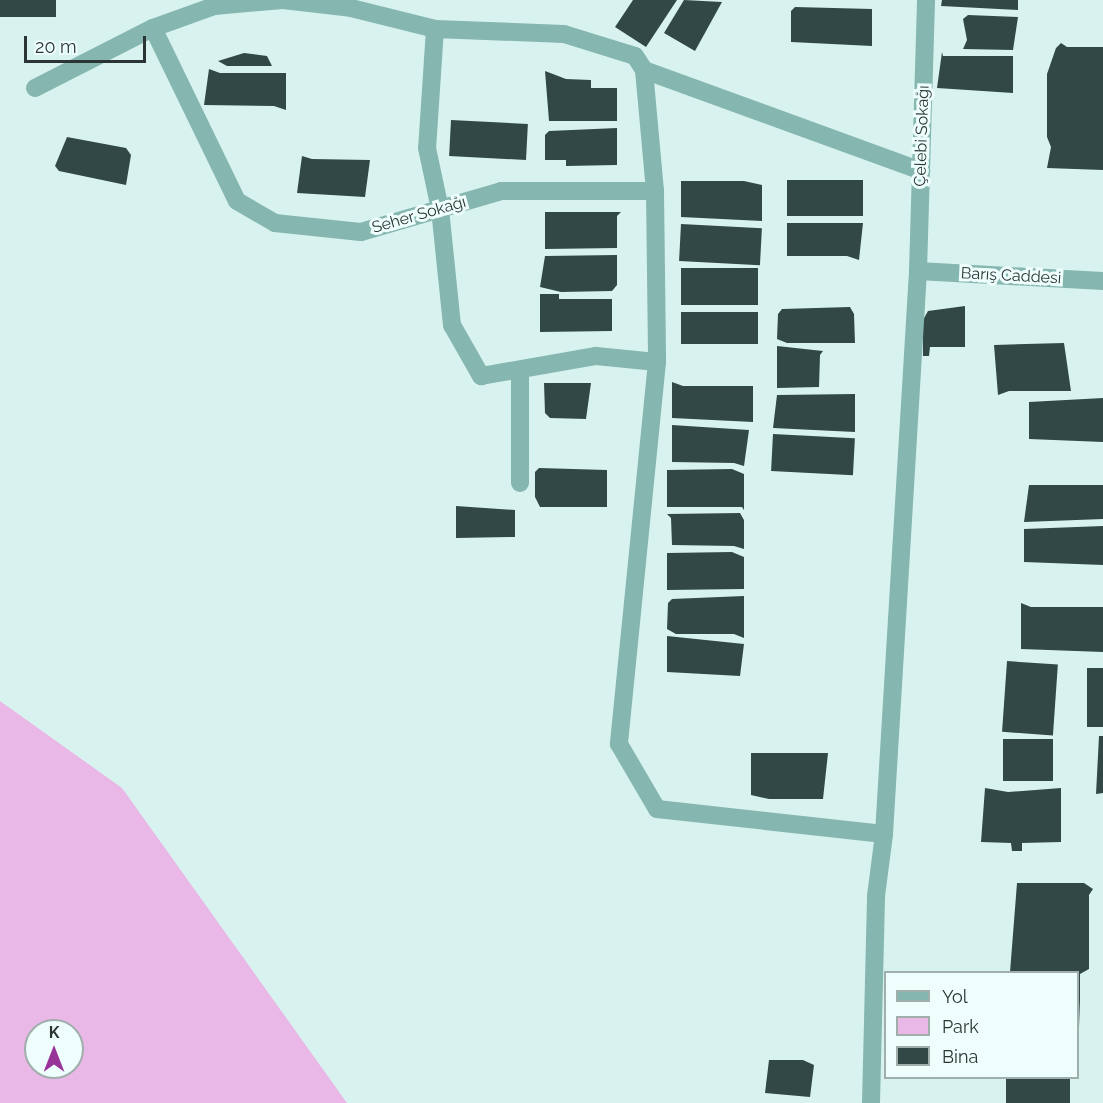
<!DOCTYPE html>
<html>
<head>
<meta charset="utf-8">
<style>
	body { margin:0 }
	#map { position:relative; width:1103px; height:1103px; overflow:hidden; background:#d8f3ef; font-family:Raleway,sans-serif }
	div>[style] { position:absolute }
	.green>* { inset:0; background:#e9b8e6 }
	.building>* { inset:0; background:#324846; transform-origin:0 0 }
	.minor>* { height:18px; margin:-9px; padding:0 9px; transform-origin:9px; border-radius:9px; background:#86b6b0 }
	span { translate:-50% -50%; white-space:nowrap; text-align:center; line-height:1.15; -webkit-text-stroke:6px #eefefc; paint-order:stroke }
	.street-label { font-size:16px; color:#2b3534 }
	.legend { position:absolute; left:884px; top:971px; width:195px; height:108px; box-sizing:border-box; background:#eefefc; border:2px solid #a0aeac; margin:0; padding:8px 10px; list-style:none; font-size:18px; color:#2b3534 }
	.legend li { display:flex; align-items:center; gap:12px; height:30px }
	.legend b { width:30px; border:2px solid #a0aeac }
	.north { position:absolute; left:24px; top:1019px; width:60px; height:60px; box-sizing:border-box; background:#eefefc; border:2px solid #a0aeac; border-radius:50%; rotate:0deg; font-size:16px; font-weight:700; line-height:24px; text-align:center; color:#2b3534 }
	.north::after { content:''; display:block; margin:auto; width:21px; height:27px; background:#983398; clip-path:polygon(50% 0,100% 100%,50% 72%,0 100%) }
	.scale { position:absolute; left:24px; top:36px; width:122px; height:27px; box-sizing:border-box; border:3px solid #2b3534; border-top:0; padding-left:8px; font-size:18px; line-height:21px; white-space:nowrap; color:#2b3534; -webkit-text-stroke:4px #eefefc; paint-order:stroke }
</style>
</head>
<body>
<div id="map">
	<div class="green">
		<i style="clip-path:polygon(evenodd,0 701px,122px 788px,347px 1103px,0 1103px,0 701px,36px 1031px,72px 1031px,72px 1067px,36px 1067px,36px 1031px)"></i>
	</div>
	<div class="building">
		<i style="left:0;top:0;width:56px;height:17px"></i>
		<i style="clip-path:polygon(633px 0,677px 0,646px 47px,615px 27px)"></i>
		<i style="clip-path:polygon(684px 0,722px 2px,695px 51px,664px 33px)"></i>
		<i style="clip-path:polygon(942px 0,1018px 0,1018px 10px,941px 6px)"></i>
		<i style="clip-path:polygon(795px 7px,872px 9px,872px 46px,791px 42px,791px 11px)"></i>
		<i style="clip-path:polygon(968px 15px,1018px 17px,1013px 50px,963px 49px,967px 40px,963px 19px)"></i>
		<i style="clip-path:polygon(1061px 43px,1067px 47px,1103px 47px,1103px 170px,1047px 168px,1051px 147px,1047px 137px,1047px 74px,1056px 48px)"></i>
		<i style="clip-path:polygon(942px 52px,943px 56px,1013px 56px,1013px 93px,937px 88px)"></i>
		<i style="clip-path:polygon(244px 53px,267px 56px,272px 66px,227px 66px,218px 61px)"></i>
		<i style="clip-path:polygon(209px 69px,220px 73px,286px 73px,286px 110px,274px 106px,204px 105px)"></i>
		<i style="clip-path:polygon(545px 71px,566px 79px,591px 80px,591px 88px,617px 88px,617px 121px,549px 121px)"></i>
		<i style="left:451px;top:120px;width:77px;height:36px;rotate:3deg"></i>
		<i style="clip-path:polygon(617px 128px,617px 165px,566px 166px,566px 160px,545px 160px,545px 135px,549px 131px)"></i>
		<i style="clip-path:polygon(67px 137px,126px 148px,131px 155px,126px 185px,59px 171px,55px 166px)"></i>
		<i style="clip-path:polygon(302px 156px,312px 159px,370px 160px,365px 197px,297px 193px)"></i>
		<i style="left:787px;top:180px;width:76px;height:36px"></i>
		<i style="clip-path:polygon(681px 181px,744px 181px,762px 185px,762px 221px,681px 217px)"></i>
		<i style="clip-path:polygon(545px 212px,621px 212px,617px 216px,617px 248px,545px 249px)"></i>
		<i style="clip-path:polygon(787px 223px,863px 223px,859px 260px,847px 256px,787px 256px)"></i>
		<i style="left:681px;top:224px;width:81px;height:37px;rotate:3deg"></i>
		<i style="clip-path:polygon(617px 255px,617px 285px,612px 291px,561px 292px,540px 287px,545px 256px)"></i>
		<i style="left:681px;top:268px;width:77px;height:37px"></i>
		<i style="clip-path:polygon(540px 294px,559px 294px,559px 299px,612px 299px,612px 331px,540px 332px)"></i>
		<i style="clip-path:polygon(965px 306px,965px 347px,930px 347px,929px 356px,923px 356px,923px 320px,928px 311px)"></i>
		<i style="clip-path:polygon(850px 307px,854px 314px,855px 343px,787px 343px,777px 339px,778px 314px,782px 309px)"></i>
		<i style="left:681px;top:312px;width:77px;height:32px"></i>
		<i style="clip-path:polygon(1064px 343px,1071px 391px,1009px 391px,998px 395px,994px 345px)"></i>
		<i style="clip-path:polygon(777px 346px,823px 351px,820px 355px,819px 387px,777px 388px)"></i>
		<i style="clip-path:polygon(672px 382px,683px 386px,753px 386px,753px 422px,672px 418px)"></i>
		<i style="clip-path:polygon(544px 383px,591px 383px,586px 419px,550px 418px,545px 413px)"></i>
		<i style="clip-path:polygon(855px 394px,855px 432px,773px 428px,777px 395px)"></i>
		<i style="clip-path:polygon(1103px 398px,1103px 442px,1029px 439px,1029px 402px)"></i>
		<i style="clip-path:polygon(672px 425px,749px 430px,744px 466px,734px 463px,672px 462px)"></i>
		<i style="left:773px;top:434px;width:82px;height:37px;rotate:3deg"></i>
		<i style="clip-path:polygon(539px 468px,607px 470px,607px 507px,540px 507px,535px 497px,535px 472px)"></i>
		<i style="clip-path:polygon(732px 469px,744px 474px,744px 510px,742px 507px,667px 507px,667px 470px)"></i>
		<i style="clip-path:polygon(1029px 485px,1103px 485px,1103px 519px,1024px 522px)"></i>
		<i style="clip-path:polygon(456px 506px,515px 510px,515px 537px,456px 538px)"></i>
		<i style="clip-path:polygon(740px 513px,744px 520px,744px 549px,734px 546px,672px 545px,671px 518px,667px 514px)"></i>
		<i style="clip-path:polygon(1103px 526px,1103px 565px,1024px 562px,1024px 529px)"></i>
		<i style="clip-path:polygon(732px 552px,744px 557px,744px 589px,667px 590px,667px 553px)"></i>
		<i style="clip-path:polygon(744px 596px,744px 638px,734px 634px,676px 634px,667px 629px,668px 603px,672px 599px)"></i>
		<i style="clip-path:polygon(1021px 603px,1031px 607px,1103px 607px,1103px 652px,1021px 649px)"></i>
		<i style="clip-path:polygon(667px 636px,744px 644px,740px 676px,667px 672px)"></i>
		<i style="left:1007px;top:661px;width:51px;height:71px;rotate:4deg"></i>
		<i style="left:1103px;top:668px;width:59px;height:16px;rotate:90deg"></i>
		<i style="clip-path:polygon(1099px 736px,1103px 736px,1103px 793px,1096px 794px)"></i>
		<i style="left:1053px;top:739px;width:42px;height:50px;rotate:90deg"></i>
		<i style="clip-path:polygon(751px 753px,828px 753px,823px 799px,769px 799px,751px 795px)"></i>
		<i style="clip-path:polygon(985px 788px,1008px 792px,1061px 788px,1061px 842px,1022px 843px,1022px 851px,1012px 851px,1011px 843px,981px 842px)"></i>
		<i style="clip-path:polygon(1017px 883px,1084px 883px,1093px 889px,1089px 895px,1089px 969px,1080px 974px,1080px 1027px,1078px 972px,1010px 972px)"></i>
		<i style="clip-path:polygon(769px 1060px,803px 1060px,814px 1065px,810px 1097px,765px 1093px)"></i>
		<i style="left:1006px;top:1078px;width:64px;height:25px"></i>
	</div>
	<div class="minor">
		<i style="left:153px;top:28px;width:192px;rotate:64.1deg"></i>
		<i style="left:237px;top:201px;width:44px;rotate:30.1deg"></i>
		<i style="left:275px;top:223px;width:86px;rotate:6deg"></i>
		<i style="left:361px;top:232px;width:146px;rotate:-16.3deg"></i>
		<i style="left:501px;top:191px;width:154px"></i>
		<i style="left:435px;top:29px;width:119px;rotate:93.8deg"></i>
		<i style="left:427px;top:148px;width:62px;rotate:78deg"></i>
		<i style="left:440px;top:209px;width:117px;rotate:84.1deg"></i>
		<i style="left:452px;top:325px;width:59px;rotate:60.4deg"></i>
		<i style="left:481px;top:376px;width:117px;rotate:-9.9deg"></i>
		<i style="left:596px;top:356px;width:61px;rotate:5.6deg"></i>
		<i style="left:644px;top:70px;width:121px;rotate:84.8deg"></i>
		<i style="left:655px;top:191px;width:171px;rotate:89.3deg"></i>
		<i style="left:657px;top:362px;width:384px;rotate:95.7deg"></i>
		<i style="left:619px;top:744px;width:75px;rotate:59.7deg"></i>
		<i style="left:657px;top:809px;width:228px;rotate:6.3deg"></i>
		<i style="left:35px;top:88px;width:132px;rotate:-27deg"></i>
		<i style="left:153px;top:28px;width:65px;rotate:-19.8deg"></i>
		<i style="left:214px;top:6px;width:69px;rotate:-5deg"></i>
		<i style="left:283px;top:0;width:68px;rotate:6.7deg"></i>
		<i style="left:351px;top:8px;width:87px;rotate:14deg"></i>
		<i style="left:435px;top:29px;width:129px;rotate:2.2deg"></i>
		<i style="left:564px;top:34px;width:74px;rotate:17.2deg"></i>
		<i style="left:635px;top:56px;width:17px;rotate:57deg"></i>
		<i style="left:644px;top:70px;width:295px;rotate:20deg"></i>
		<i style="left:918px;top:271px;width:185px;rotate:3.1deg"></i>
		<i style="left:520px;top:370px;width:113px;rotate:90deg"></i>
		<i style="left:871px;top:1103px;width:207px;rotate:-88.6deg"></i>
		<i style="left:876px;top:896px;width:63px;rotate:-82.6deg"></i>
		<i style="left:884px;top:834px;width:564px;rotate:-86.54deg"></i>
		<i style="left:918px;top:271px;width:271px;rotate:-88.3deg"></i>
	</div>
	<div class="street-label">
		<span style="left:922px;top:136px;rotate:-88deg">Çelebi Sokağı</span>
		<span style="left:419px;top:215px;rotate:-16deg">Seher Sokağı</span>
		<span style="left:1011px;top:276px;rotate:3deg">Barış Caddesi</span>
	</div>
	<ul class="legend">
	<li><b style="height:8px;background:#86b6b0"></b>Yol</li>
	<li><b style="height:16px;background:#e9b8e6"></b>Park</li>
	<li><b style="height:16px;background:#324846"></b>Bina</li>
	</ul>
	<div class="north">K</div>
	<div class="scale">20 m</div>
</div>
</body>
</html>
